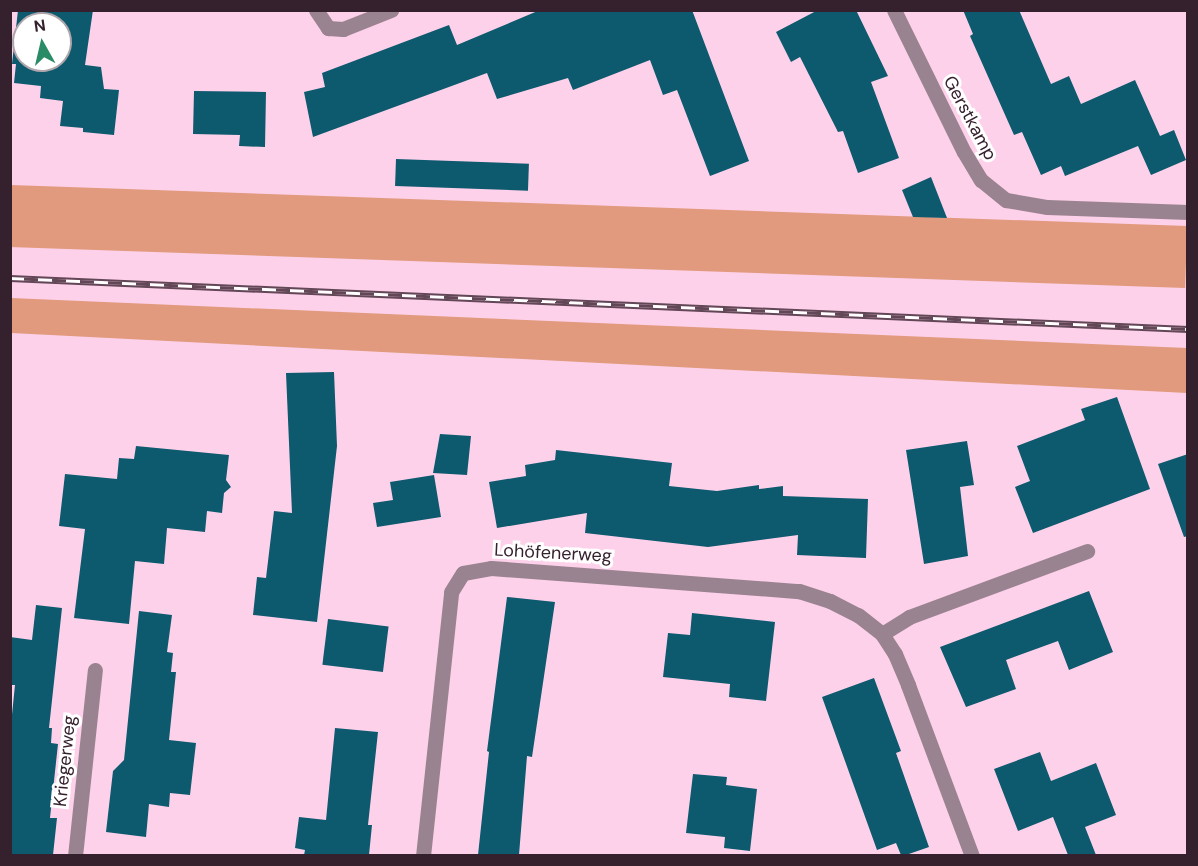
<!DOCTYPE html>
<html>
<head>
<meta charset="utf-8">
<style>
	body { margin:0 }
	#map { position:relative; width:1198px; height:866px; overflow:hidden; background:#fed1eb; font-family:"DM Sans",sans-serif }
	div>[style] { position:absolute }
	.green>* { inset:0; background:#e19a7d; transform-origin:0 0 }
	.building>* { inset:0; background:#0d596e; transform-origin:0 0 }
	.minor>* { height:15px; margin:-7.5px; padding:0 7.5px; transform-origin:7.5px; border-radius:7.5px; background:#9a8390 }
	.rail>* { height:7px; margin-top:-3.5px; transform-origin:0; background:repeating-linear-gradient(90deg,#fff 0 14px,#624757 0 28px); box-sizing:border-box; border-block:2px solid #624757 }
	span { translate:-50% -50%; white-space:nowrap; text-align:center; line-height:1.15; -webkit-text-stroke:6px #fff; paint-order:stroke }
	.street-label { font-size:18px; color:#35202d }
	.frame { position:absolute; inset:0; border:12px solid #35202d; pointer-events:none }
	.north { position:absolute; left:12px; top:12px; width:60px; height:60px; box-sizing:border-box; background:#fff; border:2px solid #aea6ab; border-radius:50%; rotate:352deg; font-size:16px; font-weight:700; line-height:24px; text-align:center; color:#35202d }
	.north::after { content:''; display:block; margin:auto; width:21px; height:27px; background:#2a8c66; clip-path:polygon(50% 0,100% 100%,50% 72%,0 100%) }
</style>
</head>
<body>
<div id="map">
	<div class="green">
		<i style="left:11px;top:185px;width:1177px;height:62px;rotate:2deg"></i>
		<i style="clip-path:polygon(11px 298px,1187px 348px,1187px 393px,11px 333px)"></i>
	</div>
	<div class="building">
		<i style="clip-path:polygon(evenodd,18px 10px,93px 10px,85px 65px,101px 67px,104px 89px,119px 90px,114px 135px,83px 132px,83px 128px,60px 126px,63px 101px,40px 98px,41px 86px,14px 83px,16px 64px,12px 64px,18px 10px,24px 24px,60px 24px,60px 60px,24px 60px,24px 24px)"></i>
		<i style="clip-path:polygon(540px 10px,692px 10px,749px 161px,710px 176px,677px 90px,663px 95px,650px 60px,573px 90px,568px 78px,497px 99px,487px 73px,313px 137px,304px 92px,325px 87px,322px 73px,449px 25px,457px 45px)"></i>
		<i style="clip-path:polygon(818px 10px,856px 10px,888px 76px,871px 82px,899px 158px,858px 173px,843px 131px,838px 132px,800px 57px,791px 62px,776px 32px)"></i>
		<i style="clip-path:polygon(963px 10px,1019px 10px,1051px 84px,1069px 76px,1081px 104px,1135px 80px,1160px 136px,1174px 130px,1186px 160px,1151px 175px,1138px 146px,1065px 176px,1061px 166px,1041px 175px,1022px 132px,1014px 135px,970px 36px,973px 34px)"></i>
		<i style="clip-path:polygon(194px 91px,266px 92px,265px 147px,239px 146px,240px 135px,193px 134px)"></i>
		<i style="left:396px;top:159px;width:133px;height:27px;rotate:2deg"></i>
		<i style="clip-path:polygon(931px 177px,947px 218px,913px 217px,902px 190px)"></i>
		<i style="clip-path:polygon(334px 372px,337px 446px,317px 622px,253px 615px,257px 577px,266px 578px,274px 511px,292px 513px,286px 373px)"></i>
		<i style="clip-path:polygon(1117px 397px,1150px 489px,1033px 533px,1015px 487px,1030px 481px,1017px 446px,1085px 420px,1081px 409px)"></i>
		<i style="clip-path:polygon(440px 434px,471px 436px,467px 475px,433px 473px)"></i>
		<i style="clip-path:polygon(967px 441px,974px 485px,960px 487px,968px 556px,924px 564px,906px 450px)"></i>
		<i style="clip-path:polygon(136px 446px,229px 455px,226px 480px,231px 487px,224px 493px,222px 513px,207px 511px,205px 532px,167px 528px,164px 564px,135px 561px,129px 624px,74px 618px,85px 529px,59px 526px,65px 474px,117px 479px,119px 458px,134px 459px)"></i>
		<i style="clip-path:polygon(556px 450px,672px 463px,669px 486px,717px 491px,759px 485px,759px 489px,783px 486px,783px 496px,868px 499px,866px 558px,797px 555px,798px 535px,708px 547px,585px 533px,587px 513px,497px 528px,489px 482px,526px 476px,525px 465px,555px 460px)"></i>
		<i style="clip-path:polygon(1188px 454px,1188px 536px,1184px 537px,1158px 464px)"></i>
		<i style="clip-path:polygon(434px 475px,441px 517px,377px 527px,373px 503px,393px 500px,390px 482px)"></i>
		<i style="clip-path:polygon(1089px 591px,1113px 652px,1069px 670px,1058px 641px,1006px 660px,1016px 689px,966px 707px,940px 647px)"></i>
		<i style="clip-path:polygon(507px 597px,555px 602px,532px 757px,527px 756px,519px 855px,478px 855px,489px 752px,487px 751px)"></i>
		<i style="clip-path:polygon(36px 605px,62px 608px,49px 728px,52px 728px,51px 743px,58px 744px,50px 818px,57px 818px,53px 855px,10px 855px,10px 734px,15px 685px,10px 685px,10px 637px,32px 640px)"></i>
		<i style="clip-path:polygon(139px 611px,172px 615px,167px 652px,173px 653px,171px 672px,176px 672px,169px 740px,196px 743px,190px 795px,170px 793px,169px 807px,149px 804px,146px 837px,106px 832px,113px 771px,124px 760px)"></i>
		<i style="clip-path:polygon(692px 613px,775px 622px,766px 701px,729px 697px,730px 684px,663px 677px,668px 633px,690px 635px)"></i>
		<i style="left:328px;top:619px;width:61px;height:46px;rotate:7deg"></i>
		<i style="clip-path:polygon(874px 678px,901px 751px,896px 753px,929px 847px,906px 855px,901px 855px,896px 843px,877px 850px,822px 697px)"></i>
		<i style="clip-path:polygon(335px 728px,378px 732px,368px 825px,372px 825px,369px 855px,304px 855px,305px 850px,295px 848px,299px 817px,326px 820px)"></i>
		<i style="clip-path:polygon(1040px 752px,1051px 781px,1096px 763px,1116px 815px,1085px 827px,1096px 855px,1068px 855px,1053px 817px,1018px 831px,994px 769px)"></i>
		<i style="clip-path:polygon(693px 774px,727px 777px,726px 785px,757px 789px,750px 851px,724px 848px,725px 837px,686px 833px)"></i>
	</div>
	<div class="minor">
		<i style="left:316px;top:10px;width:22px;rotate:56deg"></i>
		<i style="left:328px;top:28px;width:15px;rotate:4deg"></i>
		<i style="left:343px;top:29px;width:52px;rotate:-21.6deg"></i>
		<i style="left:894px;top:10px;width:158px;rotate:63.8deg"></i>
		<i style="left:964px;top:152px;width:33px;rotate:59deg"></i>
		<i style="left:981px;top:180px;width:32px;rotate:39deg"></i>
		<i style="left:1006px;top:200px;width:42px;rotate:9.7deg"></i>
		<i style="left:1047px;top:207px;width:141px;rotate:2deg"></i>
		<i style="left:882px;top:634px;width:24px;rotate:57deg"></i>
		<i style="left:895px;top:654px;width:34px;rotate:67deg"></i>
		<i style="left:908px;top:685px;width:183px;rotate:69.5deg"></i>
		<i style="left:75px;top:856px;width:187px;rotate:-83.9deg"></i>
		<i style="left:423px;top:856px;width:265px;rotate:-83.9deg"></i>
		<i style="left:451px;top:592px;width:22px;rotate:-58deg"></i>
		<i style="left:463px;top:573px;width:28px;rotate:-10deg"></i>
		<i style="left:491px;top:568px;width:309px;rotate:4.3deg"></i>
		<i style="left:799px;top:591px;width:33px;rotate:18deg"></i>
		<i style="left:830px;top:601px;width:31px;rotate:27deg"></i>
		<i style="left:858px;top:615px;width:31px;rotate:38deg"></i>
		<i style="left:882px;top:634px;width:32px;rotate:-32deg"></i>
		<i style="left:909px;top:617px;width:190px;rotate:-20.3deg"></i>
	</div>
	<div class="rail">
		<i style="left:10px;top:278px;width:1179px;rotate:2.48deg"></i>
	</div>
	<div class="street-label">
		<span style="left:970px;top:118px;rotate:62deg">Gerstkamp</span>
		<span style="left:553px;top:553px;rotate:3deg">Lohöfenerweg</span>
		<span style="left:65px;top:761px;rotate:-84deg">Kriegerweg</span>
	</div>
	<div class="frame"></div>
	<div class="north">N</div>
</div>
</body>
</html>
